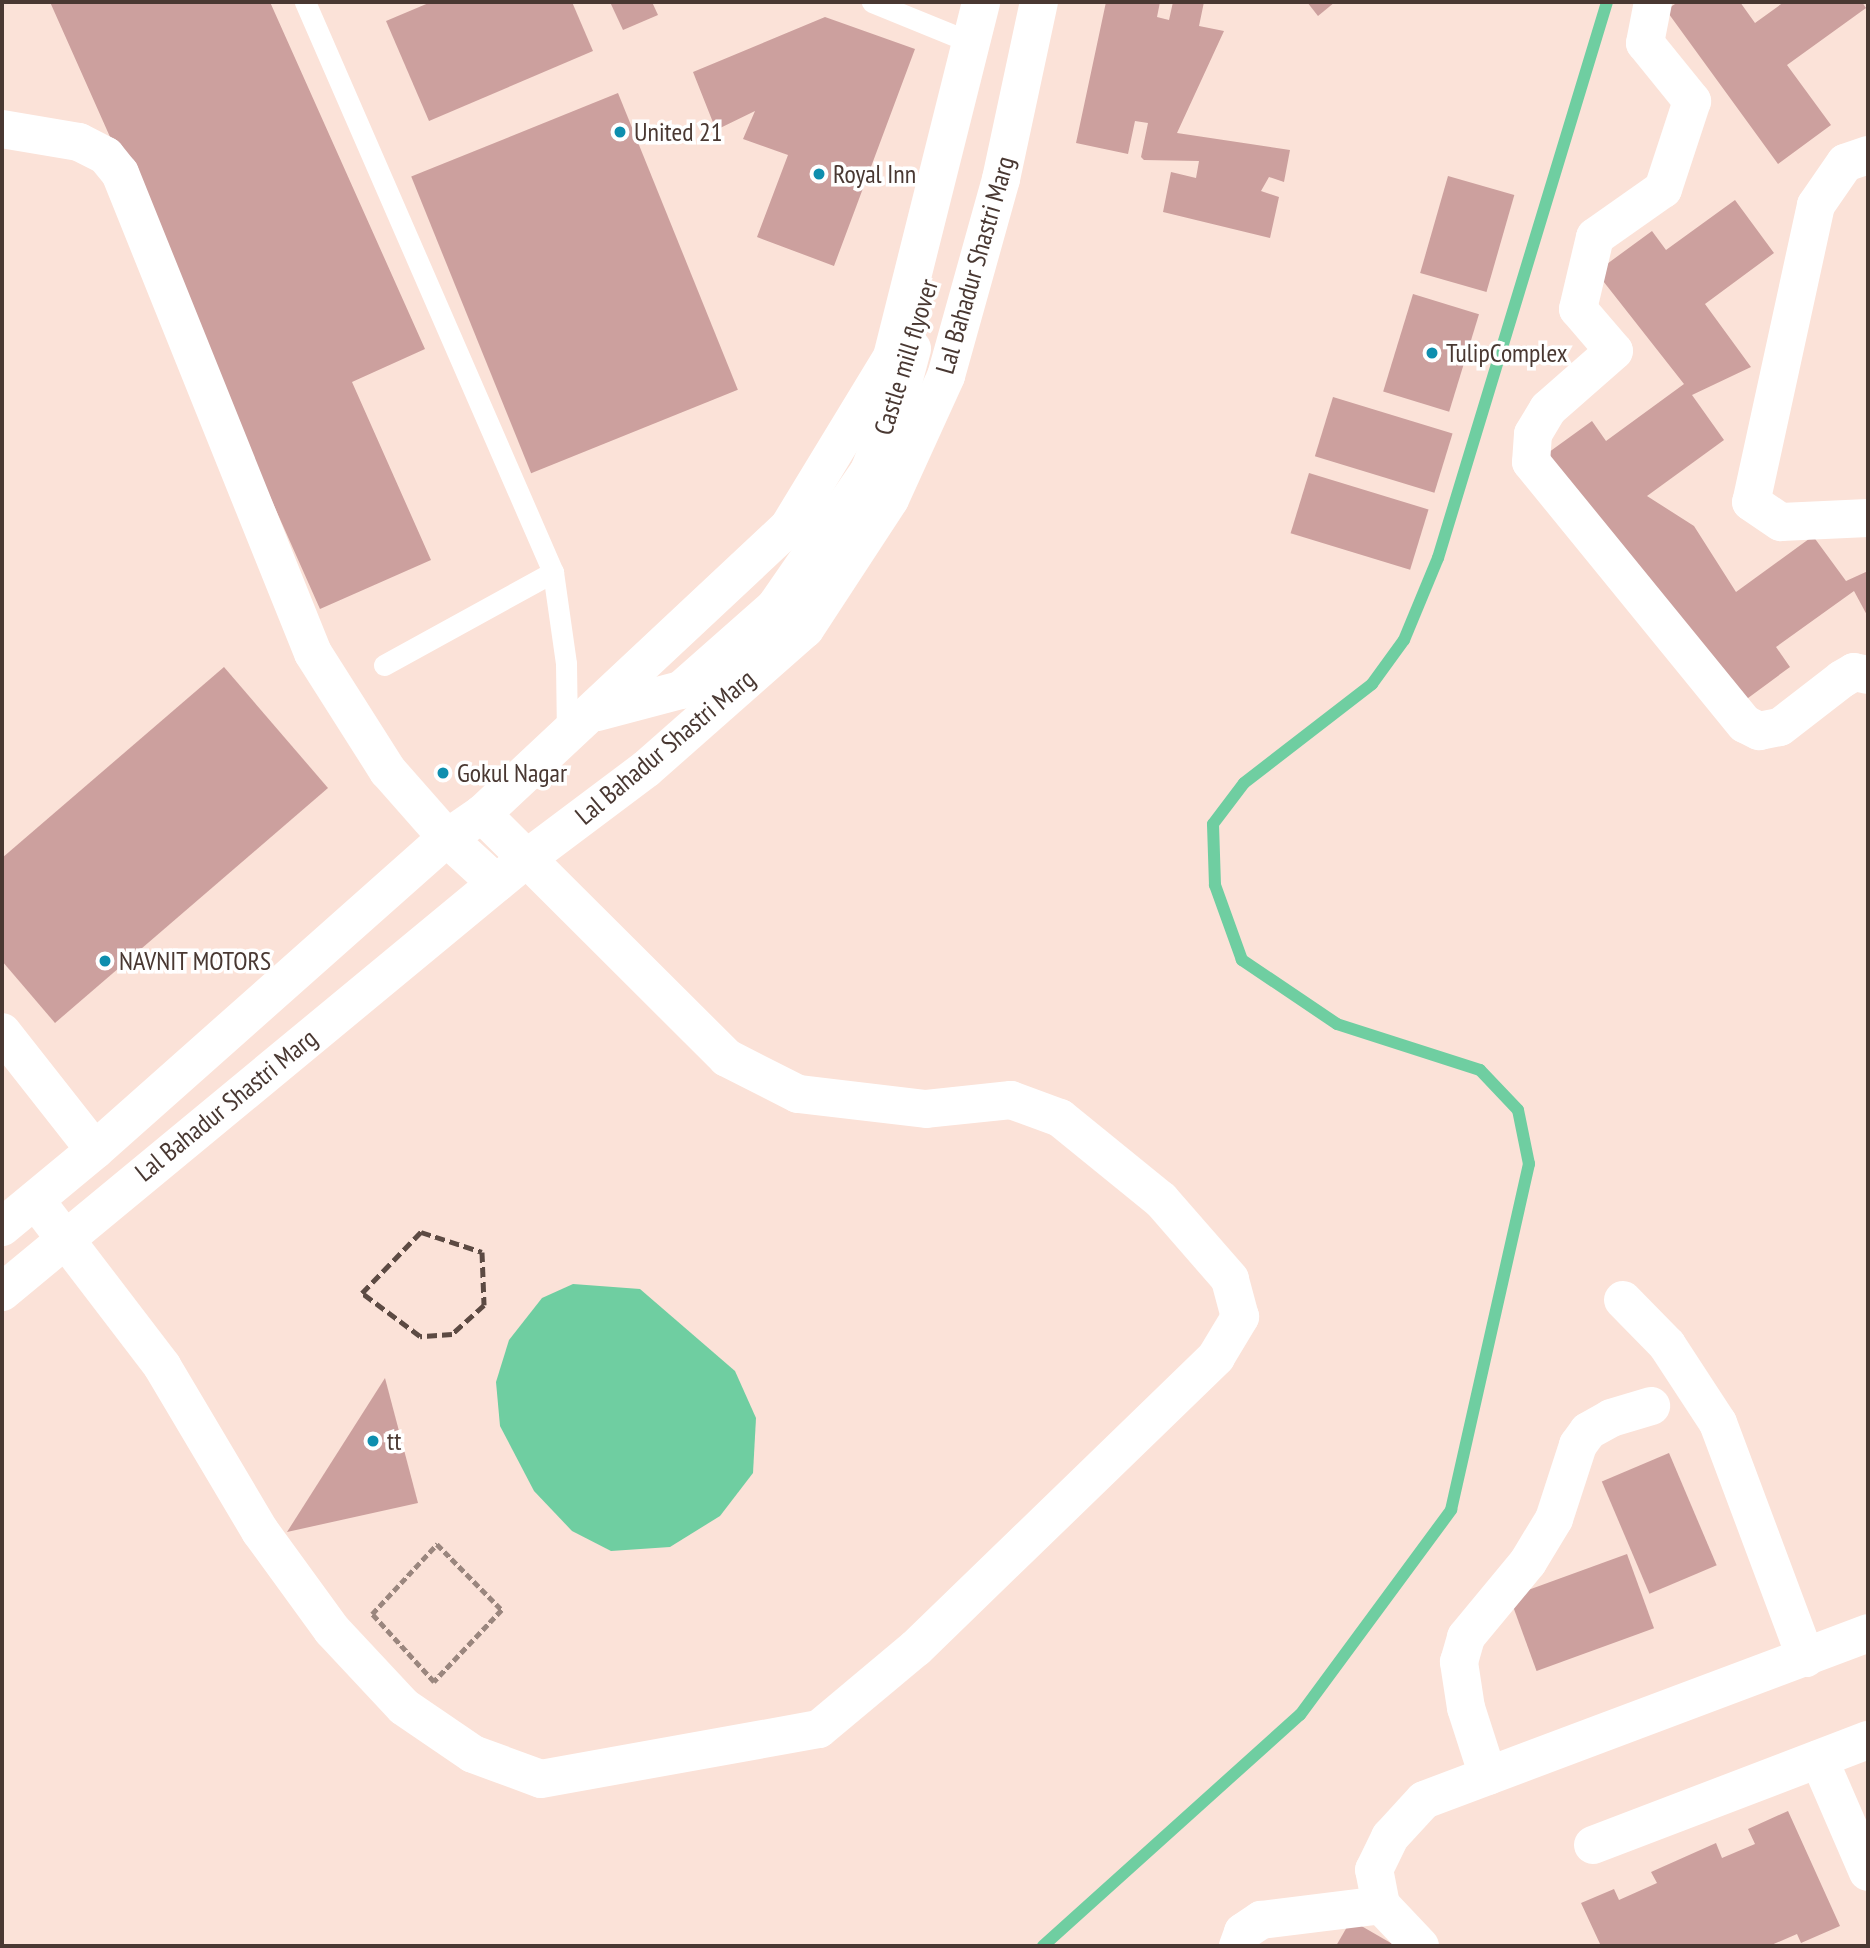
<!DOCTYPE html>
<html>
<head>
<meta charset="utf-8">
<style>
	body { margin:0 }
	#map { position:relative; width:1870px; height:1948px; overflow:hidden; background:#fbe2d8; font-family:"PT Sans Narrow",sans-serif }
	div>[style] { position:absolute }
	.water>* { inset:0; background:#6fcea1 }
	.stream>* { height:12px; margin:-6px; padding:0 6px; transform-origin:6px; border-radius:6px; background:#6fcea1 }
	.building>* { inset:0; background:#cca09e; transform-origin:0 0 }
	.path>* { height:4.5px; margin-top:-2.25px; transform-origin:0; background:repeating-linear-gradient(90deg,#9a867e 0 7px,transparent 0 10.5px) }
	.lane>* { height:21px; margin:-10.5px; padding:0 10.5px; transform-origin:10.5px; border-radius:10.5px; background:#fff }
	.street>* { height:38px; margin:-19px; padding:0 19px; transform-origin:19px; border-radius:19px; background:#fff }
	.primary>* { height:38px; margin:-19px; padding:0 19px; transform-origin:19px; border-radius:19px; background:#fff }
	.rail>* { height:5px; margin-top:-2.5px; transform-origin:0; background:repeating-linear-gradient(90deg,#5c4a43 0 10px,transparent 0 15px) }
	.dots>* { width:19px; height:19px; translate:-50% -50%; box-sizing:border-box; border:4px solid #fff; border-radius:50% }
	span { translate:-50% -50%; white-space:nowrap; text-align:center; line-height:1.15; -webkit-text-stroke:7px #fff; paint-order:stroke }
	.poi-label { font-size:26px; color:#493832 }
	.left { translate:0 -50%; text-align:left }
	.street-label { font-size:26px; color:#493832 }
	.frame { position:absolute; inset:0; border:4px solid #493832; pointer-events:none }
</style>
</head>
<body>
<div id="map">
	<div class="water">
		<i style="clip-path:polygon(573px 1284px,640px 1289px,735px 1371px,756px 1418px,753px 1473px,720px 1516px,670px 1547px,611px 1551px,572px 1531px,534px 1491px,500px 1426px,496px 1382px,509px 1340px,542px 1298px)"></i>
	</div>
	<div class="stream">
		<i style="left:1043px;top:1946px;width:346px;rotate:-42deg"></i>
		<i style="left:1300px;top:1715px;width:255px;rotate:-53.6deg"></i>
		<i style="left:1451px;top:1510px;width:355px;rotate:-77.3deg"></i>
		<i style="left:1529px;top:1164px;width:55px;rotate:-101.5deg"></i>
		<i style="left:1518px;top:1110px;width:55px;rotate:-133.5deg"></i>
		<i style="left:1480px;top:1070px;width:150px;rotate:-162.2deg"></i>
		<i style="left:1337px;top:1024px;width:115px;rotate:-146deg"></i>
		<i style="left:1242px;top:960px;width:80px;rotate:-109.8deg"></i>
		<i style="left:1215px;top:885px;width:61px;rotate:-91.9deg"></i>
		<i style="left:1213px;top:824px;width:51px;rotate:-52.9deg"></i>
		<i style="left:1244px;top:783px;width:162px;rotate:-37.7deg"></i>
		<i style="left:1372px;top:684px;width:54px;rotate:-54deg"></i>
		<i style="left:1404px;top:640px;width:89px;rotate:-67.5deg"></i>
		<i style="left:1438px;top:558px;width:581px;rotate:-73.09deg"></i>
	</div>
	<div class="building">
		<i style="clip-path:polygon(50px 2px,270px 2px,425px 349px,352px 382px,431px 560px,320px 609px)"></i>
		<i style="clip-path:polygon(431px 2px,572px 2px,593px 51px,429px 121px,386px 21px)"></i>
		<i style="clip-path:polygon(610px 2px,652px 2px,658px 15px,623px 30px)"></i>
		<i style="clip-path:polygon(1106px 2px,1160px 2px,1157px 17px,1169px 20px,1173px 2px,1204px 2px,1199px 26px,1224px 31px,1177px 133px,1290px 150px,1284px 182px,1269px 177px,1261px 191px,1279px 197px,1270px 238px,1163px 212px,1171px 172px,1196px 178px,1199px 161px,1144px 160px,1141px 157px,1148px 123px,1135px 121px,1128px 154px,1076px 143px)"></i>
		<i style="clip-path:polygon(1307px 2px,1335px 2px,1318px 16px)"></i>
		<i style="clip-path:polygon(1678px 2px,1740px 2px,1755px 23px,1784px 2px,1862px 2px,1866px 8px,1787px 65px,1831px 125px,1778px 164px,1666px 10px)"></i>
		<i style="clip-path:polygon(825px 17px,915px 49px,834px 266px,757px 237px,788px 155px,743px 139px,755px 111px,716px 130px,693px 72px)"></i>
		<i style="left:618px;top:93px;width:320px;height:223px;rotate:68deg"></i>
		<i style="left:1448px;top:176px;width:69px;height:101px;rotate:16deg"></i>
		<i style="clip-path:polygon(1735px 200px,1774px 253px,1705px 304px,1751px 367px,1692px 395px,1724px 440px,1647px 496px,1694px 526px,1736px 592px,1813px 536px,1846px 581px,1868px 571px,1868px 617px,1854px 591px,1776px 647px,1790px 667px,1744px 701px,1545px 455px,1592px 421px,1606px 441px,1684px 384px,1596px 272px,1652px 231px,1666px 250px)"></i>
		<i style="left:1413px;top:294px;width:69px;height:102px;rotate:17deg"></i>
		<i style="left:1333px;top:397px;width:125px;height:62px;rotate:17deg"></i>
		<i style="left:1309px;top:473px;width:125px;height:63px;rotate:17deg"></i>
		<i style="clip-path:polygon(224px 667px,328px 788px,55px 1023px,2px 961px,2px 858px)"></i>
		<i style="clip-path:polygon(385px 1378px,418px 1503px,287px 1532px)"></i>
		<i style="left:1669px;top:1453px;width:122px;height:73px;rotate:67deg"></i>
		<i style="left:1627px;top:1554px;width:79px;height:125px;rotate:70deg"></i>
		<i style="clip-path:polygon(1788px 1811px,1840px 1926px,1801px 1943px,1797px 1934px,1769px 1946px,1601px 1946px,1581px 1903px,1614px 1889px,1619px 1900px,1657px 1883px,1651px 1872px,1716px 1843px,1722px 1858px,1755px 1844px,1748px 1829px)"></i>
		<i style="clip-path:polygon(1351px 1920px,1396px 1946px,1336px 1946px)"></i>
	</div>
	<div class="path">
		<i style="left:437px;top:1544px;width:93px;rotate:45.4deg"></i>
		<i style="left:502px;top:1610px;width:99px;rotate:133.4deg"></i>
		<i style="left:434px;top:1682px;width:92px;rotate:-132.4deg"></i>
		<i style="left:372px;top:1614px;width:96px;rotate:-47.1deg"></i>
	</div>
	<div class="lane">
		<i style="left:305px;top:2px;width:622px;rotate:66.49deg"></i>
		<i style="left:553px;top:572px;width:92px;rotate:81.9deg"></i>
		<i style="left:566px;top:663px;width:69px;rotate:89.2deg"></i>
		<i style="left:872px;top:2px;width:106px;rotate:22.2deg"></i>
		<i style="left:384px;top:665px;width:193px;rotate:-28.8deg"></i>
	</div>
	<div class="street">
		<i style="left:1653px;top:2px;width:42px;rotate:101deg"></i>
		<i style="left:1645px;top:43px;width:75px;rotate:51deg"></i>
		<i style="left:1692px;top:101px;width:93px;rotate:108.2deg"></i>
		<i style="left:1663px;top:189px;width:83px;rotate:144.8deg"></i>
		<i style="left:1595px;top:237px;width:74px;rotate:103.3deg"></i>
		<i style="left:1578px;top:309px;width:55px;rotate:49.4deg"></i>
		<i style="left:1614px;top:351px;width:88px;rotate:138.7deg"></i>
		<i style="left:1548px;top:409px;width:29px;rotate:121deg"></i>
		<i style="left:1533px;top:434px;width:28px;rotate:94deg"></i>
		<i style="left:1531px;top:462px;width:338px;rotate:50.8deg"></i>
		<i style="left:1745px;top:724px;width:16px;rotate:27deg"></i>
		<i style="left:1759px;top:731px;width:21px;rotate:-11deg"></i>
		<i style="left:1780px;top:727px;width:78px;rotate:-37.7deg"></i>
		<i style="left:1842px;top:679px;width:14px;rotate:-30deg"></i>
		<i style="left:1854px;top:672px;width:14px;rotate:12deg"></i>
		<i style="left:2px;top:129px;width:78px;rotate:9.6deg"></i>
		<i style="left:79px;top:142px;width:30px;rotate:27deg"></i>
		<i style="left:106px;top:156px;width:22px;rotate:51deg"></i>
		<i style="left:120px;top:173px;width:517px;rotate:68.1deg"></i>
		<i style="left:313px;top:653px;width:140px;rotate:57.6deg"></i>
		<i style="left:388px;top:771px;width:89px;rotate:48.6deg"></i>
		<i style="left:447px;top:838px;width:67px;rotate:42.6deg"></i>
		<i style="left:1868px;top:155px;width:24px;rotate:161deg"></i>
		<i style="left:1845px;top:163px;width:51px;rotate:124.6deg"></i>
		<i style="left:1816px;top:205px;width:304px;rotate:102.3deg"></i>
		<i style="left:1751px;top:502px;width:36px;rotate:34deg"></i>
		<i style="left:1781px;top:522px;width:87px;rotate:-2.6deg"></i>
		<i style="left:2px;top:1032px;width:150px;rotate:51.8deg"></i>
		<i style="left:36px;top:1201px;width:208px;rotate:52.6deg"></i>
		<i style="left:162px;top:1366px;width:192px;rotate:59.3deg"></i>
		<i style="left:260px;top:1531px;width:122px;rotate:54deg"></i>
		<i style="left:332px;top:1630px;width:105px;rotate:46.9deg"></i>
		<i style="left:404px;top:1707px;width:83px;rotate:34.3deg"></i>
		<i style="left:473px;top:1754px;width:72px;rotate:20.2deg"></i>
		<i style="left:541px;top:1779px;width:282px;rotate:-10.2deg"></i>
		<i style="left:819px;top:1729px;width:126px;rotate:-39.9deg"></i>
		<i style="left:916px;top:1648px;width:418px;rotate:-44.1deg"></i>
		<i style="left:1216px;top:1357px;width:47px;rotate:-59deg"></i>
		<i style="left:1240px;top:1317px;width:39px;rotate:-105deg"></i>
		<i style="left:1230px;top:1279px;width:105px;rotate:-131.1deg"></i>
		<i style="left:1161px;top:1200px;width:130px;rotate:-140.9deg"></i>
		<i style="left:1060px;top:1118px;width:52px;rotate:-159.8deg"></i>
		<i style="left:1011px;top:1100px;width:85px;rotate:174deg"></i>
		<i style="left:926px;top:1109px;width:129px;rotate:-173.3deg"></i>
		<i style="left:798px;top:1094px;width:80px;rotate:-153.1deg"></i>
		<i style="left:727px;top:1058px;width:346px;rotate:-135.1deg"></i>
		<i style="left:1623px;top:1300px;width:63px;rotate:45.6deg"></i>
		<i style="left:1667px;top:1345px;width:93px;rotate:56.8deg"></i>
		<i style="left:1718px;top:1423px;width:251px;rotate:69.5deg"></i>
		<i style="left:1819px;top:1759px;width:123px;rotate:66.6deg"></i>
		<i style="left:1488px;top:1776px;width:71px;rotate:-107.9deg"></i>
		<i style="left:1466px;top:1708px;width:47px;rotate:-98.7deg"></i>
		<i style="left:1459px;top:1662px;width:26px;rotate:-74deg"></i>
		<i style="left:1466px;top:1637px;width:97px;rotate:-50.4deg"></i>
		<i style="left:1528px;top:1562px;width:50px;rotate:-58.8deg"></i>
		<i style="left:1554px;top:1519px;width:78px;rotate:-72deg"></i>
		<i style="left:1578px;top:1445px;width:17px;rotate:-54deg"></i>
		<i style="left:1588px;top:1431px;width:26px;rotate:-29deg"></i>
		<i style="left:1611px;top:1418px;width:42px;rotate:-16.7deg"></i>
		<i style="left:1593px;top:1845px;width:294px;rotate:-20.9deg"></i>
		<i style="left:1238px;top:1946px;width:15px;rotate:-70deg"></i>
		<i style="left:1243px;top:1932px;width:22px;rotate:-34deg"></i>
		<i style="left:1261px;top:1920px;width:121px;rotate:-7.1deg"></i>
		<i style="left:1420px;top:1946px;width:57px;rotate:-133.6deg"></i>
		<i style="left:1381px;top:1905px;width:36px;rotate:-101deg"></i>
		<i style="left:1374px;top:1870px;width:37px;rotate:-64deg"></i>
		<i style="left:1390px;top:1837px;width:50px;rotate:-47.4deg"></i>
		<i style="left:1424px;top:1800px;width:474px;rotate:-20.6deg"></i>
	</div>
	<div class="primary">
		<i style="left:597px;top:712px;width:87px;rotate:-14.7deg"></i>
		<i style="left:681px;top:690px;width:125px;rotate:-41.4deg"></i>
		<i style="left:775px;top:607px;width:165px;rotate:-55.3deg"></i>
		<i style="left:869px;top:471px;width:83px;rotate:-68.1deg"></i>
		<i style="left:900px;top:394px;width:47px;rotate:-75.1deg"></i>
		<i style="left:2px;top:1227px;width:121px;rotate:-39.6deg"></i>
		<i style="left:95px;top:1150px;width:470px;rotate:-41.6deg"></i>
		<i style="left:447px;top:838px;width:42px;rotate:-34.4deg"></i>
		<i style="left:482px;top:814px;width:419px;rotate:-43.1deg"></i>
		<i style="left:788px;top:528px;width:200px;rotate:-58.7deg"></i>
		<i style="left:892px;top:357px;width:366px;rotate:-75.9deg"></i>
		<i style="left:2px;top:1292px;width:680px;rotate:-39.57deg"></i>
		<i style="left:526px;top:859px;width:150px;rotate:-36.9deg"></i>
		<i style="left:646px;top:769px;width:212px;rotate:-41.4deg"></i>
		<i style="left:805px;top:629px;width:155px;rotate:-56.8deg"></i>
		<i style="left:890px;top:499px;width:135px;rotate:-65.5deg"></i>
		<i style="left:946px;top:376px;width:205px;rotate:-74.4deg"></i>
		<i style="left:1001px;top:179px;width:181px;rotate:-77.9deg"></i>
	</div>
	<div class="rail">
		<i style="left:421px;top:1232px;width:64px;rotate:18.2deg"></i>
		<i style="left:482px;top:1252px;width:53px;rotate:87.8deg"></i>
		<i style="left:484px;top:1305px;width:43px;rotate:137.8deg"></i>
		<i style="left:452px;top:1334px;width:32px;rotate:176deg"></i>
		<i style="left:420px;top:1336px;width:72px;rotate:-143.4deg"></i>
		<i style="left:362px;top:1293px;width:85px;rotate:-46deg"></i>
	</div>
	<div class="dots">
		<i style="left:620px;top:132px;background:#0e8eae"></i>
		<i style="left:819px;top:174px;background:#0e8eae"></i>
		<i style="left:1432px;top:353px;background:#0e8eae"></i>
		<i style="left:443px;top:773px;background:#0e8eae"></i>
		<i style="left:105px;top:961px;background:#0e8eae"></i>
		<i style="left:373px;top:1441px;background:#0e8eae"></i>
	</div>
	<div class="poi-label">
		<span class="left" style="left:634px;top:132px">United 21</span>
		<span class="left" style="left:833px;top:174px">Royal Inn</span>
		<span class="left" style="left:1446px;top:353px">TulipComplex</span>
		<span class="left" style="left:457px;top:773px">Gokul Nagar</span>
		<span class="left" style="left:119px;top:961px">NAVNIT MOTORS</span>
		<span class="left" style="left:387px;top:1441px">tt</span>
	</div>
	<div class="street-label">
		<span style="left:975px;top:265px;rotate:-74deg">Lal Bahadur Shastri Marg</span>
		<span style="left:906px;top:357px;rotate:-73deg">Castle mill flyover</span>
		<span style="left:665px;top:747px;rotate:-40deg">Lal Bahadur Shastri Marg</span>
		<span style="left:226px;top:1105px;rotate:-39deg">Lal Bahadur Shastri Marg</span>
	</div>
	<div class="frame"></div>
</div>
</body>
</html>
